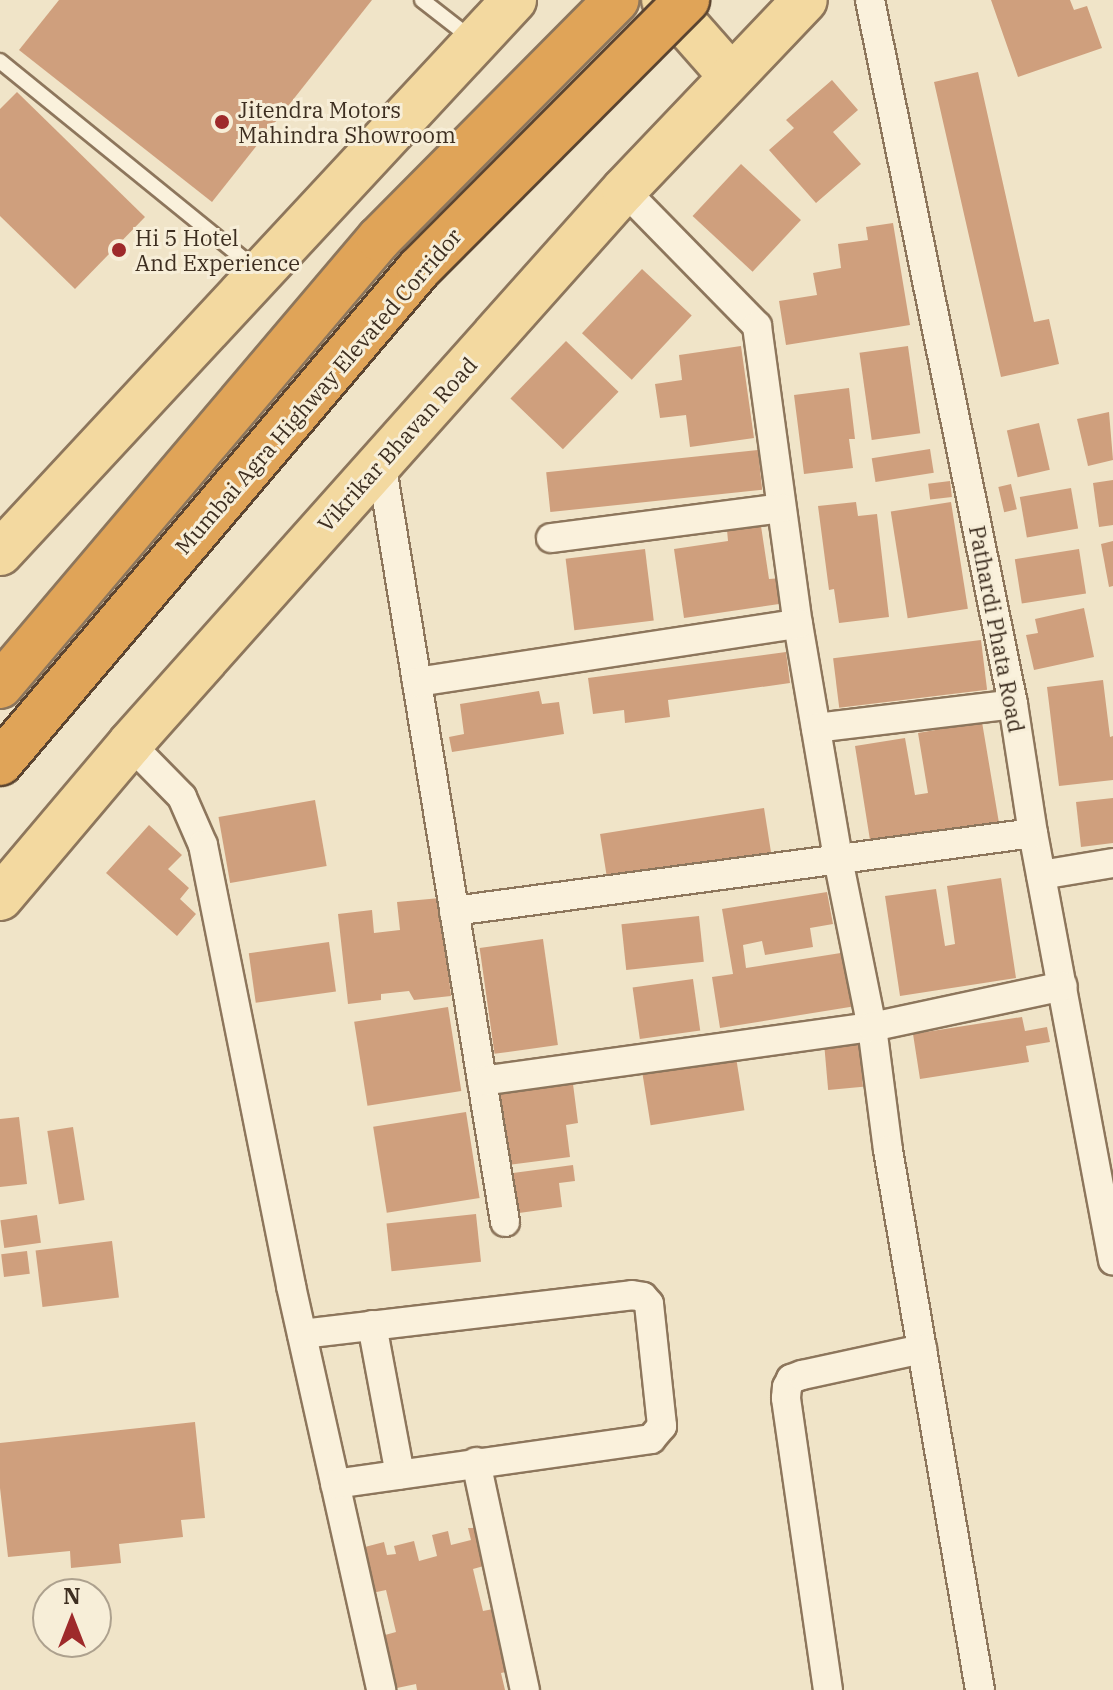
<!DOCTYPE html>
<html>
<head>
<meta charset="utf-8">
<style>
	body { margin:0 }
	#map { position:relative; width:1113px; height:1690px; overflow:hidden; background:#f0e4c8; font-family:"IBM Plex Serif",serif }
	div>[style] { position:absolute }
	.building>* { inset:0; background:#cf9f7d; transform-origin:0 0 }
	.roads { filter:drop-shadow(2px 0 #8d765c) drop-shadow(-2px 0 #8d765c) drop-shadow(0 2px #8d765c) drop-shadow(0 -2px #8d765c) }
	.lane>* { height:14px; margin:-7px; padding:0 7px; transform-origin:7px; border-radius:7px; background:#faf1dc }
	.street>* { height:28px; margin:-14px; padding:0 14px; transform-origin:14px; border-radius:14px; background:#faf1dc }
	.primary>* { height:44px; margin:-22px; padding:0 22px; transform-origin:22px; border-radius:22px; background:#f3d9a0 }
	.highway>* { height:44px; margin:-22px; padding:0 22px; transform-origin:22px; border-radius:22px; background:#e0a458 }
	.bridges { filter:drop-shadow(2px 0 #5b4430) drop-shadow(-2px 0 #5b4430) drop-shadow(0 2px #5b4430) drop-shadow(0 -2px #5b4430) }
	.highway-bridge>* { height:44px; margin:-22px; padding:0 22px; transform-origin:22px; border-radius:22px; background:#e0a458 }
	.dots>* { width:22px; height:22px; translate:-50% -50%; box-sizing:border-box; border:4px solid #f7eed8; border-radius:50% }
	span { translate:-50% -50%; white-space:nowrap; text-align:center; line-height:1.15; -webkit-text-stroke:6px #f7eed8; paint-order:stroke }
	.poi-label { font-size:22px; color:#3d2e20 }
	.left { translate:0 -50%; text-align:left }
	.street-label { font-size:22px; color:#3d2e20 }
	.north { position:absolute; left:32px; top:1578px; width:80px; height:80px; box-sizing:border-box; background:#f7eed8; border:2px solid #ada18e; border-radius:50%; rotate:0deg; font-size:22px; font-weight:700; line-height:32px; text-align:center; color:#3d2e20 }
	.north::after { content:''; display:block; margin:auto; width:28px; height:36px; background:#9e2a2b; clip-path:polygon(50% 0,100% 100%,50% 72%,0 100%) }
</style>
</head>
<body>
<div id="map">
	<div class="building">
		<i style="clip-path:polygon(59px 0,372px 0,212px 202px,19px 50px)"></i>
		<i style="clip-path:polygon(991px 0,1070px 0,1074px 10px,1087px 6px,1102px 48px,1018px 77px)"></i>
		<i style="clip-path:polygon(978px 72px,1034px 322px,1049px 319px,1059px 364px,1001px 377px,934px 82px)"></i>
		<i style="clip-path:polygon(832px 80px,858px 110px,833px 132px,861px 164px,816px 203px,769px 150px,794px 128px,786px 120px)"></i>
		<i style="clip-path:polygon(17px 92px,145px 217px,75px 289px,0 216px,0 109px)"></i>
		<i style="left:741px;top:164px;width:82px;height:71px;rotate:43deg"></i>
		<i style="clip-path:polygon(893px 223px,910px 325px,786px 345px,779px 301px,817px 295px,813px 273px,841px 268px,838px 244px,868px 240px,866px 227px)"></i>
		<i style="left:642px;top:269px;width:68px;height:88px;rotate:43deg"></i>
		<i style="left:566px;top:341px;width:73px;height:80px;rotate:44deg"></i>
		<i style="clip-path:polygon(741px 346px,754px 438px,690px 447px,686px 415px,660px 418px,655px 384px,682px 380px,679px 355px)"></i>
		<i style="left:908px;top:346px;width:88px;height:49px;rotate:82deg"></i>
		<i style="clip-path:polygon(849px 388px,855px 439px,849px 439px,853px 468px,804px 474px,794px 395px)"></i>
		<i style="clip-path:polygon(1109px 412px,1113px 460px,1088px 466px,1077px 419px)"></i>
		<i style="left:1039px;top:423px;width:48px;height:33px;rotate:77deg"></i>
		<i style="left:930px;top:449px;width:24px;height:59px;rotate:81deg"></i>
		<i style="left:758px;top:450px;width:40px;height:213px;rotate:84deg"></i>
		<i style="clip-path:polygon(1113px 480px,1113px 525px,1099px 527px,1093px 483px)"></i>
		<i style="left:950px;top:481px;width:16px;height:22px;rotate:83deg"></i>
		<i style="left:1011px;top:484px;width:26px;height:13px;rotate:77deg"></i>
		<i style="left:1071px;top:488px;width:41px;height:52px;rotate:80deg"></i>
		<i style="clip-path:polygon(856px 502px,858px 516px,877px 514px,889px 617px,839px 623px,834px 589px,829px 590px,818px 506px)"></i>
		<i style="left:951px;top:502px;width:108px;height:61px;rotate:81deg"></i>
		<i style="clip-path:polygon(761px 526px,769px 579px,782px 578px,786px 603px,684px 618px,674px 549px,728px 541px,727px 530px)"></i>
		<i style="clip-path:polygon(1113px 541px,1113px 586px,1109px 587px,1101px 544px)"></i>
		<i style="left:645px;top:549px;width:72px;height:80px;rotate:83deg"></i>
		<i style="left:1079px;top:549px;width:45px;height:65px;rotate:81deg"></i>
		<i style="clip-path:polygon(1084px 608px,1094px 657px,1034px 670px,1026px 635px,1038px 633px,1035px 619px)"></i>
		<i style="left:981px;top:640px;width:50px;height:149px;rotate:83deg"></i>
		<i style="clip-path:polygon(786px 652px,790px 683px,668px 700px,670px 717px,625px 723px,624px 710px,593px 714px,588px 678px)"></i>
		<i style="clip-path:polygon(1103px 680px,1110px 737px,1113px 736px,1113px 780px,1059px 786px,1047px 687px)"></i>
		<i style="clip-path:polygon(539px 691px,542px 704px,559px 702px,564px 734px,452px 752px,449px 737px,464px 734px,460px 704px)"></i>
		<i style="clip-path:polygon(982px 722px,999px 823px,870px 840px,855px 746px,905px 738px,915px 795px,928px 793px,918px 733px)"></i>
		<i style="clip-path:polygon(1113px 798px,1113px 843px,1081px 847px,1076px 802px)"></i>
		<i style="left:315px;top:800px;width:67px;height:98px;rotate:80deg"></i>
		<i style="left:764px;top:808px;width:46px;height:166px;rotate:81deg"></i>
		<i style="clip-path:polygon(149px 825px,182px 855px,168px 869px,189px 888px,180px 899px,196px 914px,177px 936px,106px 873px)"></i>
		<i style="clip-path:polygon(1001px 878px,1016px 978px,900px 996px,885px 896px,936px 889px,945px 946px,955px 944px,947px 886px)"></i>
		<i style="clip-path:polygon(827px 892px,833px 924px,810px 928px,813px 947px,765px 955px,762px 941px,743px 945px,746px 968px,847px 952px,856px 1006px,720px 1028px,712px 977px,733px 974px,722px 909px)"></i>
		<i style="clip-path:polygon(440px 898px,451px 996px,414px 1000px,409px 991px,381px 994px,381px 1000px,348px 1004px,338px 914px,372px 910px,374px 933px,400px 930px,397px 902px)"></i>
		<i style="left:699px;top:916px;width:46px;height:78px;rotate:84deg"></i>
		<i style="left:543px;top:939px;width:107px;height:64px;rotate:82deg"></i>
		<i style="left:329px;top:942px;width:50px;height:81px;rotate:82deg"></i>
		<i style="left:693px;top:979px;width:52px;height:61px;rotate:82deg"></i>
		<i style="left:448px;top:1007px;width:85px;height:95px;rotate:81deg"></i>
		<i style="clip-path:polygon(1022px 1017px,1025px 1031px,1047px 1027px,1050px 1042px,1026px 1046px,1029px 1062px,920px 1079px,913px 1034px)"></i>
		<i style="left:859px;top:1041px;width:46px;height:35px;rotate:85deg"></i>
		<i style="left:736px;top:1057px;width:54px;height:95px;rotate:81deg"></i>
		<i style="clip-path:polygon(573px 1084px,578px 1123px,566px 1125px,570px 1157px,508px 1165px,499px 1094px)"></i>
		<i style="left:466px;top:1112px;width:87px;height:94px;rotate:81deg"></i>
		<i style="clip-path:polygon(19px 1117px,27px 1184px,0 1187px,0 1119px)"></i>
		<i style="left:73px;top:1127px;width:74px;height:26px;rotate:81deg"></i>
		<i style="clip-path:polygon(573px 1165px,575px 1181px,559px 1183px,562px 1207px,519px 1213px,513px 1173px)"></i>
		<i style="left:476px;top:1214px;width:48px;height:90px;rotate:84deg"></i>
		<i style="left:37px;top:1215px;width:28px;height:37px;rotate:82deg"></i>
		<i style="left:112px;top:1241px;width:57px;height:77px;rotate:83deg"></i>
		<i style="left:27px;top:1251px;width:23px;height:26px;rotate:83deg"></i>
		<i style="clip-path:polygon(195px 1422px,205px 1518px,181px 1520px,183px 1537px,119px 1544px,121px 1563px,71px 1568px,70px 1551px,8px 1557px,0 1488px,0 1443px)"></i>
		<i style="clip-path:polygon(468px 1528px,483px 1528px,491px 1564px,473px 1569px,483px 1611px,503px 1607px,518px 1669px,501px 1673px,505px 1690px,417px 1690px,416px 1684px,397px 1688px,385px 1635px,396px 1632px,386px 1590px,372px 1593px,361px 1548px,384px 1542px,387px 1555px,396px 1554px,394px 1546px,414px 1541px,419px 1561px,437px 1556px,432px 1535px,448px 1531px,451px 1545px,471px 1540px)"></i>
	</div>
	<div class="roads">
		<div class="lane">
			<i style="left:422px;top:0;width:63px;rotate:38deg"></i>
			<i style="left:0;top:61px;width:331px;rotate:39.1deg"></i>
		</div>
		<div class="street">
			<i style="left:870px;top:0;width:718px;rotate:78.52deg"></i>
			<i style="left:1013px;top:704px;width:131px;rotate:81.2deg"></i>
			<i style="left:1033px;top:833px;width:435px;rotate:79.4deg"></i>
			<i style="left:624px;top:190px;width:190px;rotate:45.6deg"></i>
			<i style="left:757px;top:326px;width:301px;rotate:82.2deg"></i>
			<i style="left:798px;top:624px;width:238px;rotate:80.3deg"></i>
			<i style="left:838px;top:859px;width:171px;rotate:78.6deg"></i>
			<i style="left:872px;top:1027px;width:124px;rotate:82.6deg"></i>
			<i style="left:888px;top:1150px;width:548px;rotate:80.33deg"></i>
			<i style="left:381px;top:462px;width:770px;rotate:80.73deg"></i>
			<i style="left:551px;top:538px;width:232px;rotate:-7.4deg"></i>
			<i style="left:417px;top:682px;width:385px;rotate:-8.7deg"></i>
			<i style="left:816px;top:728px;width:198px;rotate:-6.9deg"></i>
			<i style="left:130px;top:744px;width:74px;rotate:45.5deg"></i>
			<i style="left:182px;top:797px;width:52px;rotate:66.4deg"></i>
			<i style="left:203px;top:845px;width:450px;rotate:78.7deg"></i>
			<i style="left:291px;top:1286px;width:414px;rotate:77.4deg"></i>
			<i style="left:1041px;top:875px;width:73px;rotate:-9.5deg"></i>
			<i style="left:454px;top:911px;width:584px;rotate:-7.67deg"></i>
			<i style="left:482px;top:1081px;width:394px;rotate:-7.9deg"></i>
			<i style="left:872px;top:1027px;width:195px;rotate:-12.1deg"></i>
			<i style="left:372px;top:1325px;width:152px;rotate:79.4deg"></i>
			<i style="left:302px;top:1334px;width:332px;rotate:-6.7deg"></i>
			<i style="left:632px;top:1295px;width:11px;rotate:10deg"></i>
			<i style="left:643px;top:1297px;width:9px;rotate:49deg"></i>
			<i style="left:649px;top:1304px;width:123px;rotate:83.9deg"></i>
			<i style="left:662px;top:1426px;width:17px;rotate:130deg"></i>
			<i style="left:651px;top:1439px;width:319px;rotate:171.9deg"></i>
			<i style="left:476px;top:1462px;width:233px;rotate:77.9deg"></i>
			<i style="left:828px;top:1690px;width:295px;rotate:-98.2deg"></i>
			<i style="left:786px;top:1398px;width:11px;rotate:-85deg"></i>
			<i style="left:787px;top:1387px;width:9px;rotate:-63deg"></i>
			<i style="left:791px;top:1379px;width:12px;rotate:-20deg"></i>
			<i style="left:802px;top:1375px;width:123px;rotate:-12.2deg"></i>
		</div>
		<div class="primary">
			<i style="left:664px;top:0;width:101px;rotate:48.6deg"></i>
			<i style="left:0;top:553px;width:755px;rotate:-47.09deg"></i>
			<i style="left:0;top:898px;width:202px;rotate:-49.8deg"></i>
			<i style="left:130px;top:744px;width:742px;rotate:-48.28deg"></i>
			<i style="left:624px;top:190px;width:262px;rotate:-46.4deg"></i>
		</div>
		<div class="highway">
			<i style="left:0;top:686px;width:586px;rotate:-49.71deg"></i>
			<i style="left:379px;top:239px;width:337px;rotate:-45.2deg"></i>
		</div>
	</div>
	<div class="bridges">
		<div class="highway-bridge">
			<i style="left:0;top:763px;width:648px;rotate:-49.7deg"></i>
			<i style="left:419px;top:269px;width:380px;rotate:-45.1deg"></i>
		</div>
	</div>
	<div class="dots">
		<i style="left:222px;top:122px;background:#9e2a2b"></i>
		<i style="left:119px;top:250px;background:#9e2a2b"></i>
	</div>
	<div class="poi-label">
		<span class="left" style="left:238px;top:122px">Jitendra Motors<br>Mahindra Showroom</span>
		<span class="left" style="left:135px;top:250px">Hi 5 Hotel<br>And Experience</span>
	</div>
	<div class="street-label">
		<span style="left:318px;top:391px;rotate:-49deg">Mumbai Agra Highway Elevated Corridor</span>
		<span style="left:397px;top:444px;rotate:-48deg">Vikrikar Bhavan Road</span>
		<span style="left:997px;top:629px;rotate:79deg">Pathardi Phata Road</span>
	</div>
	<div class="north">N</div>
</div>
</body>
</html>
